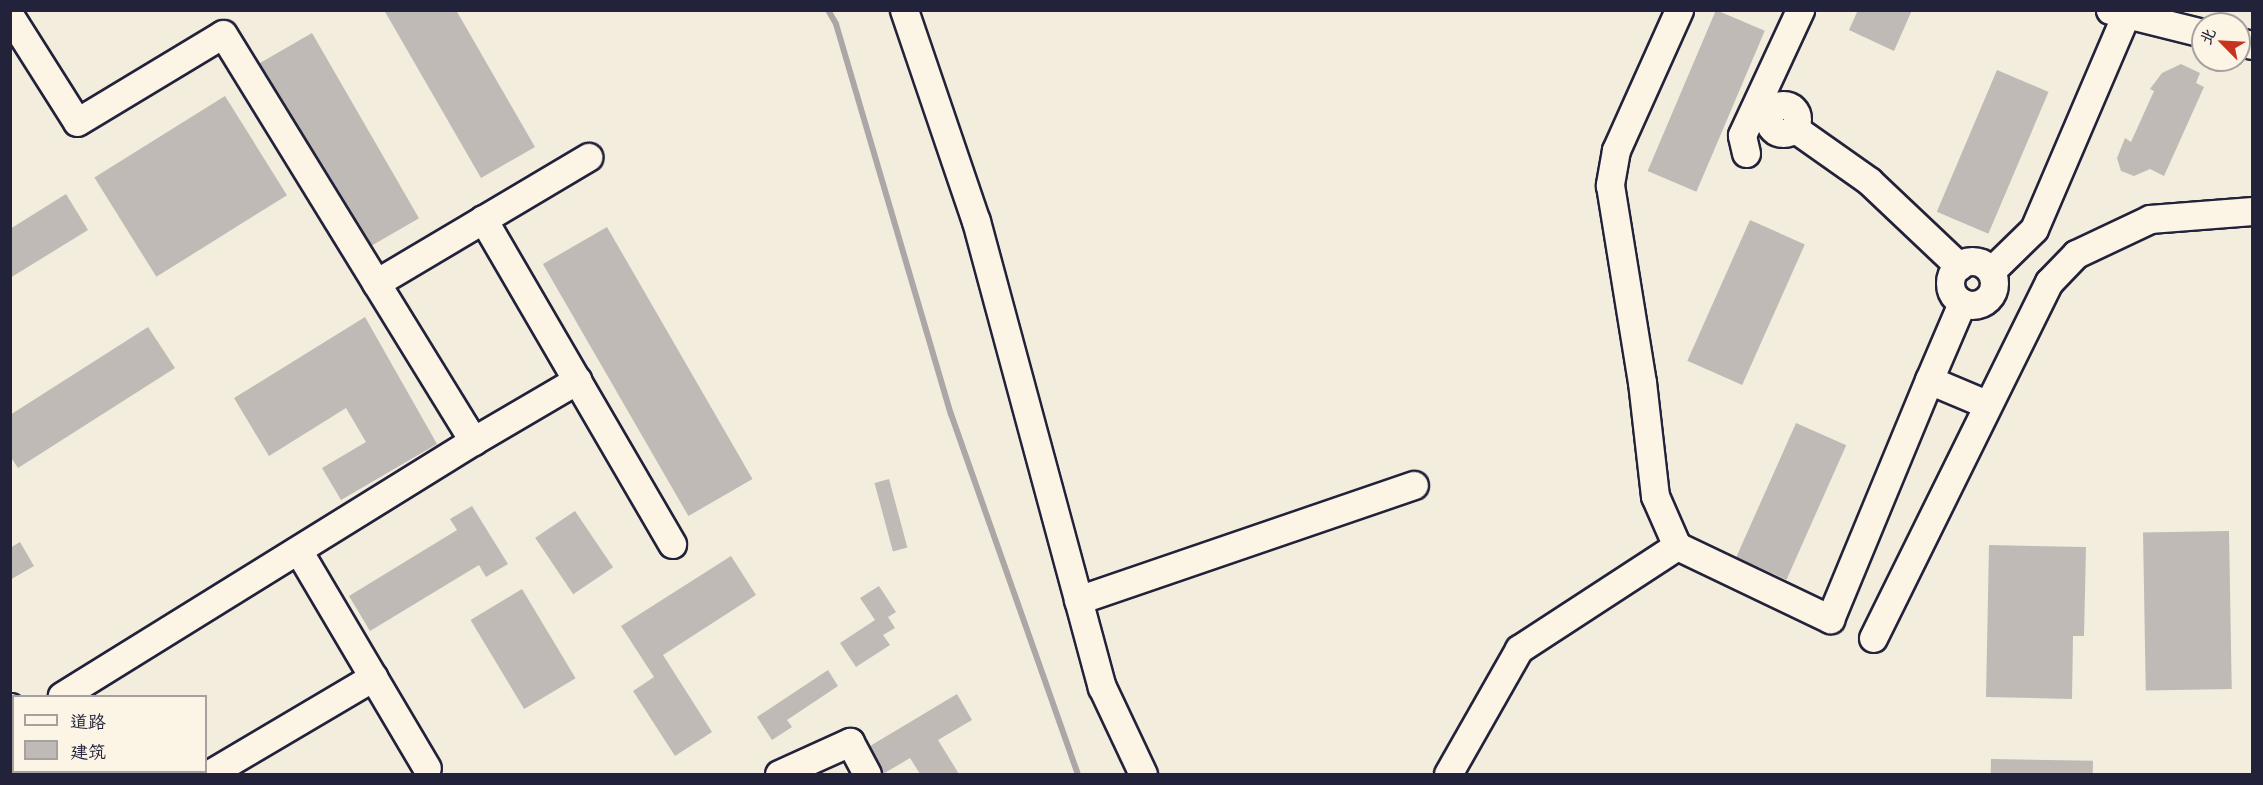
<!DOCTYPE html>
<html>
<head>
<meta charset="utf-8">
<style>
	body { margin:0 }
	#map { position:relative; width:2263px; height:785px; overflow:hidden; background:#f3edde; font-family:"Playpen Sans","LXGW WenKai TC",sans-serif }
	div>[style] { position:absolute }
	.stream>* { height:6px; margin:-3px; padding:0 3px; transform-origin:3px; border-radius:3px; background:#aca7a6 }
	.building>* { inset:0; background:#bfbab6; transform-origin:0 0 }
	.roads { filter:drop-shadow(2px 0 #22223b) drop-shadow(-2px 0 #22223b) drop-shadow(0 2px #22223b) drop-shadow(0 -2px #22223b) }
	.minor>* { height:27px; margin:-13.5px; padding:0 13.5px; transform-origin:13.5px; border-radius:13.5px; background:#fcf5e5 }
	.minor>.ring { margin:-13.5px; padding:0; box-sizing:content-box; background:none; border:27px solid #fcf5e5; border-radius:50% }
	span { translate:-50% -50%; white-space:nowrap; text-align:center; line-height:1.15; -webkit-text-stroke:5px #fcf5e5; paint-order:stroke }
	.frame { position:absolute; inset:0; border:12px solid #22223b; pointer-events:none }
	.legend { position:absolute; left:12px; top:695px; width:195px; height:78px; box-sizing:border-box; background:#fcf5e5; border:2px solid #a5a1a1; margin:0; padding:8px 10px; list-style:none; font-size:18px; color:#22223b }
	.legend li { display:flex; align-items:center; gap:12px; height:30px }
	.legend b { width:30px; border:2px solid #a5a1a1 }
	.north { position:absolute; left:2191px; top:12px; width:60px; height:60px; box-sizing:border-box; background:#fcf5e5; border:2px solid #a5a1a1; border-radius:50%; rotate:294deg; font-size:16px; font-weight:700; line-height:24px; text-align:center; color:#22223b }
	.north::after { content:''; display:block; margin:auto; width:21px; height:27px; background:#c8321e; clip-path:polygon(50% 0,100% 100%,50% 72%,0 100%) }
</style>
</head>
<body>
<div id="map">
	<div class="stream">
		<i style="left:828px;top:10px;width:16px;rotate:60deg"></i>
		<i style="left:836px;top:24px;width:407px;rotate:73.6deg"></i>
		<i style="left:951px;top:414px;width:382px;rotate:70.6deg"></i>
	</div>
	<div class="building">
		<i style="clip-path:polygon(384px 10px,456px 10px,535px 147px,481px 178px)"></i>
		<i style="left:1716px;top:10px;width:53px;height:175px;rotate:23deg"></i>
		<i style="clip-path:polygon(1858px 10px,1912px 10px,1894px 51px,1849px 30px)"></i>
		<i style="left:312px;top:33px;width:214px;height:61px;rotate:60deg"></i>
		<i style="clip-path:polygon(2181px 64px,2200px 73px,2196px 83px,2204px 87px,2164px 176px,2150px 169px,2134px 176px,2121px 171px,2117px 158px,2125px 138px,2131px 142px,2154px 91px,2150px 89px,2162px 73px)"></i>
		<i style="left:1997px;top:70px;width:56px;height:154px;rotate:23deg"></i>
		<i style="left:225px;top:96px;width:117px;height:154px;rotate:58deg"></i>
		<i style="clip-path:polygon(66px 194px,88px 230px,10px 278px,10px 229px)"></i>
		<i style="left:1750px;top:220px;width:60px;height:154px;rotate:24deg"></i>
		<i style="left:607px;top:227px;width:291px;height:74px;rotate:60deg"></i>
		<i style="clip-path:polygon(365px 317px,437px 444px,341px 500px,322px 468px,366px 442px,346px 408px,269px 456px,234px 398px)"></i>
		<i style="clip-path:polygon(148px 327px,175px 368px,18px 468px,10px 456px,10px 415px)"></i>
		<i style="left:1796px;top:423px;width:55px;height:147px;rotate:24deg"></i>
		<i style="left:889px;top:479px;width:71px;height:15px;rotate:75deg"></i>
		<i style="clip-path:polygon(472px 506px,508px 564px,486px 577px,479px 565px,370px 631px,349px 596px,457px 530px,450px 519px)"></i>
		<i style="left:575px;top:511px;width:68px;height:48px;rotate:56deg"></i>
		<i style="left:2229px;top:531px;width:158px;height:86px;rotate:89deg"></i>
		<i style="clip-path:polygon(20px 542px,34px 566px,10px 580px,10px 548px)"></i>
		<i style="clip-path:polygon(1989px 545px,2086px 547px,2084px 636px,2073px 636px,2072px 699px,1986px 697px)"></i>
		<i style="clip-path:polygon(731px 556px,756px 595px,663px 655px,712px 732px,675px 756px,633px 691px,654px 677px,621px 626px)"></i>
		<i style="clip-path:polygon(879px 586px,896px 612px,888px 617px,895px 628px,883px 635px,890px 645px,856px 667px,840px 643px,875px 620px,860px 598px)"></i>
		<i style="left:522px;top:589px;width:104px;height:60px;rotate:59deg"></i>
		<i style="clip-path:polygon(828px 670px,838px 686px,787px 720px,792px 727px,772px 740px,757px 717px)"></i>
		<i style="clip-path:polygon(957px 694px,972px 720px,938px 740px,959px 774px,920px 774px,910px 758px,883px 774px,870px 746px)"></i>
		<i style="left:1991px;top:759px;width:102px;height:15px;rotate:1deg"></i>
	</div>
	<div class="roads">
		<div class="minor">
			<i style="left:904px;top:10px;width:223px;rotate:71.2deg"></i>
			<i style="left:976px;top:221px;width:483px;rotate:74.9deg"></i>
			<i style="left:1102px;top:687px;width:96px;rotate:64.8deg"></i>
			<i style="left:1679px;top:10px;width:154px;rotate:114.2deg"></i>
			<i style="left:1616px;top:150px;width:36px;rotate:100deg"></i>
			<i style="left:1610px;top:185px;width:200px;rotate:80.8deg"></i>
			<i style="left:1642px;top:382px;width:115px;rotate:83.5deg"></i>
			<i style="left:1655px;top:496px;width:55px;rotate:66.3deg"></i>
			<i style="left:1677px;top:546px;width:170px;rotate:25.5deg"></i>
			<i style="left:1830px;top:619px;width:259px;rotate:-67.5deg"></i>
			<i style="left:1929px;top:380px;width:62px;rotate:22.8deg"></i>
			<i style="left:2110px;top:10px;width:96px;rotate:13.9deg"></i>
			<i style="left:10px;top:16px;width:125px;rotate:57.7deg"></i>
			<i style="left:77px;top:122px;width:170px;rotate:-31.1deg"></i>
			<i style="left:223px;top:34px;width:478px;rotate:58.4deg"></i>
			<i style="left:473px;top:441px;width:484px;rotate:148.2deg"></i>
			<i style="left:2239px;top:42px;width:13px;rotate:13deg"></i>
			<i class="ring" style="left:1769px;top:105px;width:1px;height:1px"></i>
			<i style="left:1794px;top:128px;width:92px;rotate:35.2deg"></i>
			<i style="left:1869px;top:181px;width:124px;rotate:43.4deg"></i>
			<i style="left:1746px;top:153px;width:18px;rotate:-103deg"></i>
			<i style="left:1742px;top:135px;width:138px;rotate:-65.1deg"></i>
			<i style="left:483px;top:219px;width:376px;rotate:59.8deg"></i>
			<i class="ring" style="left:1950px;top:261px;width:17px;height:17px"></i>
			<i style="left:1991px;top:271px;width:60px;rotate:-44.3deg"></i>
			<i style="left:2034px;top:229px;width:234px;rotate:-66.8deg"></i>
			<i style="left:376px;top:283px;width:247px;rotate:-30.7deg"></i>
			<i style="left:1929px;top:380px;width:84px;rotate:-66.8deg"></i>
			<i style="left:473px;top:441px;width:121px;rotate:-30.4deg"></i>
			<i style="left:298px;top:550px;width:253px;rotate:59.4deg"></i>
			<i style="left:1078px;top:600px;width:355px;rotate:-18.9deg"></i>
			<i style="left:1873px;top:638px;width:397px;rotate:-63.7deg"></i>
			<i style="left:2049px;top:282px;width:39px;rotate:-46deg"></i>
			<i style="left:2076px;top:254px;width:82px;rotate:-25.3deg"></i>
			<i style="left:2150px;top:219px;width:102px;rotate:-4.5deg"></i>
			<i style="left:10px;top:707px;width:6px;rotate:51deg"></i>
			<i style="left:50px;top:772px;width:3px;rotate:45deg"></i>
			<i style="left:209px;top:774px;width:191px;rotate:-30.6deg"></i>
			<i style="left:779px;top:774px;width:78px;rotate:-24.3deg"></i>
			<i style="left:850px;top:742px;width:36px;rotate:62deg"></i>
			<i style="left:1448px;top:774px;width:144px;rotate:-60.4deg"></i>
			<i style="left:1519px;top:649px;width:189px;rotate:-33.1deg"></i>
		</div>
	</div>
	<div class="frame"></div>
	<ul class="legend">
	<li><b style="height:8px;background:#fcf5e5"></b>道路</li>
	<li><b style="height:16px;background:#bfbab6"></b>建筑</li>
	</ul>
	<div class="north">北</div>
</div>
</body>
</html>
